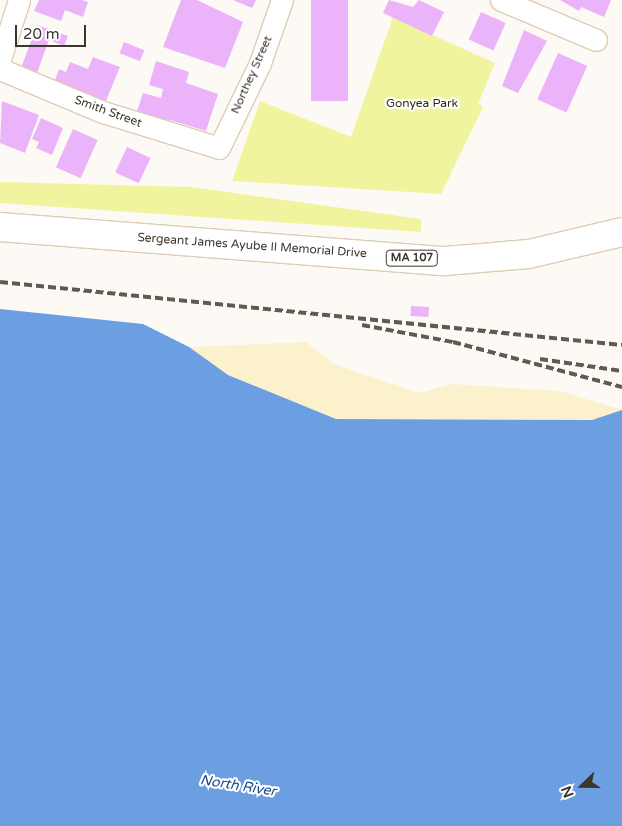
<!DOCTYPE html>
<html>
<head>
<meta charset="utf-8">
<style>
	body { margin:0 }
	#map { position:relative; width:622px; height:826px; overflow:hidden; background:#fdfaf5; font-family:"Varela Round",sans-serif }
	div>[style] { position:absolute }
	.green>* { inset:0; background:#f0f49e }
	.sand>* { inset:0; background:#fbf1cc }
	.water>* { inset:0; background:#6c9ee2 }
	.building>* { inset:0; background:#ebb3fa; transform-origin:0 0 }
	.roads { filter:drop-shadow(1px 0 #ddcdb4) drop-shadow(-1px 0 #ddcdb4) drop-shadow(0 1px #ddcdb4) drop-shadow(0 -1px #ddcdb4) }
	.street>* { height:21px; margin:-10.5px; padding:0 10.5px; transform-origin:10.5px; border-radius:10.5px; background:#fff }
	.primary>* { height:28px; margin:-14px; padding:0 14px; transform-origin:14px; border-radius:14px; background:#fff }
	.rail>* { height:4px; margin-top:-2px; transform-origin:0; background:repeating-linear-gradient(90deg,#605b52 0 8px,transparent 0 12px) }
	span { translate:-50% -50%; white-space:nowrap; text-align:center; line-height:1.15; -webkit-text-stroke:4.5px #fff; paint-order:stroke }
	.shield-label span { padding:1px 4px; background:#fff; border:1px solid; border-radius:4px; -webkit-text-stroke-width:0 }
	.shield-label { font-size:11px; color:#3c362c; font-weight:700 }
	.street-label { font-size:12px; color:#3c362c }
	.park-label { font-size:12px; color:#2f2f07 }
	.water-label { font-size:14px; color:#174785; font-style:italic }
	.north { position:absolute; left:557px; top:761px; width:50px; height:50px; -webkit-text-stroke:4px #fff; paint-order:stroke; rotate:248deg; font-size:14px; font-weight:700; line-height:20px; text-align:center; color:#3c362c }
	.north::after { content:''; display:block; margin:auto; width:18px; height:22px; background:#3c362c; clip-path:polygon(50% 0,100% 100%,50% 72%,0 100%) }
	.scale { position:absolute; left:15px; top:25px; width:71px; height:22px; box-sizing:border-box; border:2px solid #3c362c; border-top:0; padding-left:6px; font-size:15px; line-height:18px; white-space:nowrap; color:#3c362c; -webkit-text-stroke:4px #fff; paint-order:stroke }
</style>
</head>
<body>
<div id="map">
	<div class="green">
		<i style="clip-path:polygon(393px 17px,495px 63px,478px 104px,483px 107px,441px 194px,232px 181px,260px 101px,351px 137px)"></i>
		<i style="clip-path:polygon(0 182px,191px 187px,421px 219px,421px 232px,0 203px)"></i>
	</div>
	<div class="sand">
		<i style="clip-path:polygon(306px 342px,336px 365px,419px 393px,452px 384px,560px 391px,622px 410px,592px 420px,336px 419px,228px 375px,189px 347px)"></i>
	</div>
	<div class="water">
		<i style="clip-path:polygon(0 309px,143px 324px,189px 347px,228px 375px,336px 419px,592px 420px,622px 410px,622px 826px,0 826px)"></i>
	</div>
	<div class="building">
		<i style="clip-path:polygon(39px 0,82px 0,88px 2px,83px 17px,65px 10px,61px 21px,34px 11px)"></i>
		<i style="clip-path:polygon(181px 0,197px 0,243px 22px,225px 68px,163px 47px)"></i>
		<i style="clip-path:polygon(233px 0,256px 0,252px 8px)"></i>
		<i style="left:311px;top:0;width:37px;height:101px"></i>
		<i style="clip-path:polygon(389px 0,413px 7px,419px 0,444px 12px,432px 36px,383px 13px)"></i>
		<i style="clip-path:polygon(560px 0,611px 0,604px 17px,581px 7px,579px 11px)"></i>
		<i style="left:481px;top:12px;width:27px;height:30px;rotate:24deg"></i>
		<i style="clip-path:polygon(37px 25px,68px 36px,64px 46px,49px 40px,37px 73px,21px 68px)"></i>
		<i style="clip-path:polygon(524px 30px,547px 41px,518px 93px,502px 86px)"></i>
		<i style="left:124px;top:42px;width:22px;height:12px;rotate:22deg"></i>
		<i style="left:558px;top:53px;width:32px;height:51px;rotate:24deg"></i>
		<i style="clip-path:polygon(93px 57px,120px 67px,105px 103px,53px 86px,59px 69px,66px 72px,70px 62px,88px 69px)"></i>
		<i style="clip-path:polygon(156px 61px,189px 72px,186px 83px,218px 94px,206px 131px,170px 120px,168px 127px,135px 117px,143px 93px,161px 98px,163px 89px,149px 85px)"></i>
		<i style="clip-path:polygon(2px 101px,39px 115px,25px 153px,0 143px)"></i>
		<i style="clip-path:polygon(41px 118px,63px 128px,52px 155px,36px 148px,39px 142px,32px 139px)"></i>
		<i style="left:73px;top:129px;width:27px;height:42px;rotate:24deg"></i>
		<i style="left:127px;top:147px;width:26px;height:28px;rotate:25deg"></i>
		<i style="left:411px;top:306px;width:18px;height:10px;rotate:3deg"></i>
	</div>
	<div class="roads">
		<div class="street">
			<i style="left:501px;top:0;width:103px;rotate:22.8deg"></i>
			<i style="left:0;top:59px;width:62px;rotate:-72.1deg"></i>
			<i style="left:0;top:69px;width:112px;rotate:22.7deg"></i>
			<i style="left:103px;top:112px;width:121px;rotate:17.2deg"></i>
			<i style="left:219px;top:148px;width:94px;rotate:-64.2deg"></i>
			<i style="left:260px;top:63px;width:67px;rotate:-70.8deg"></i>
		</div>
		<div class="primary">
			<i style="left:0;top:227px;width:446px;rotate:4.4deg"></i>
			<i style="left:445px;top:261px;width:84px;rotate:-4.8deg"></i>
			<i style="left:529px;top:254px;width:96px;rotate:-13.3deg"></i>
		</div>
	</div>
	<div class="rail">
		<i style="left:0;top:282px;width:625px;rotate:5.78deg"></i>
		<i style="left:362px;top:325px;width:93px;rotate:10.6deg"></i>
		<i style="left:453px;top:342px;width:175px;rotate:14.9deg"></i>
		<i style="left:540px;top:359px;width:83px;rotate:8.3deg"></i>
	</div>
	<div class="shield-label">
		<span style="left:412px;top:258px">MA 107</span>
	</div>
	<div class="street-label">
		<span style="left:252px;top:75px;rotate:-66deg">Northey Street</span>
		<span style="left:108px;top:112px;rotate:20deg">Smith Street</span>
		<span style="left:252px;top:246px;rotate:4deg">Sergeant James Ayube II Memorial Drive</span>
	</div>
	<div class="park-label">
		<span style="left:422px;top:104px">Gonyea Park</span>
	</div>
	<div class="water-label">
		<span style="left:238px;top:786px;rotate:9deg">North River</span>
	</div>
	<div class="north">N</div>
	<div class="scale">20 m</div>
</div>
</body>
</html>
